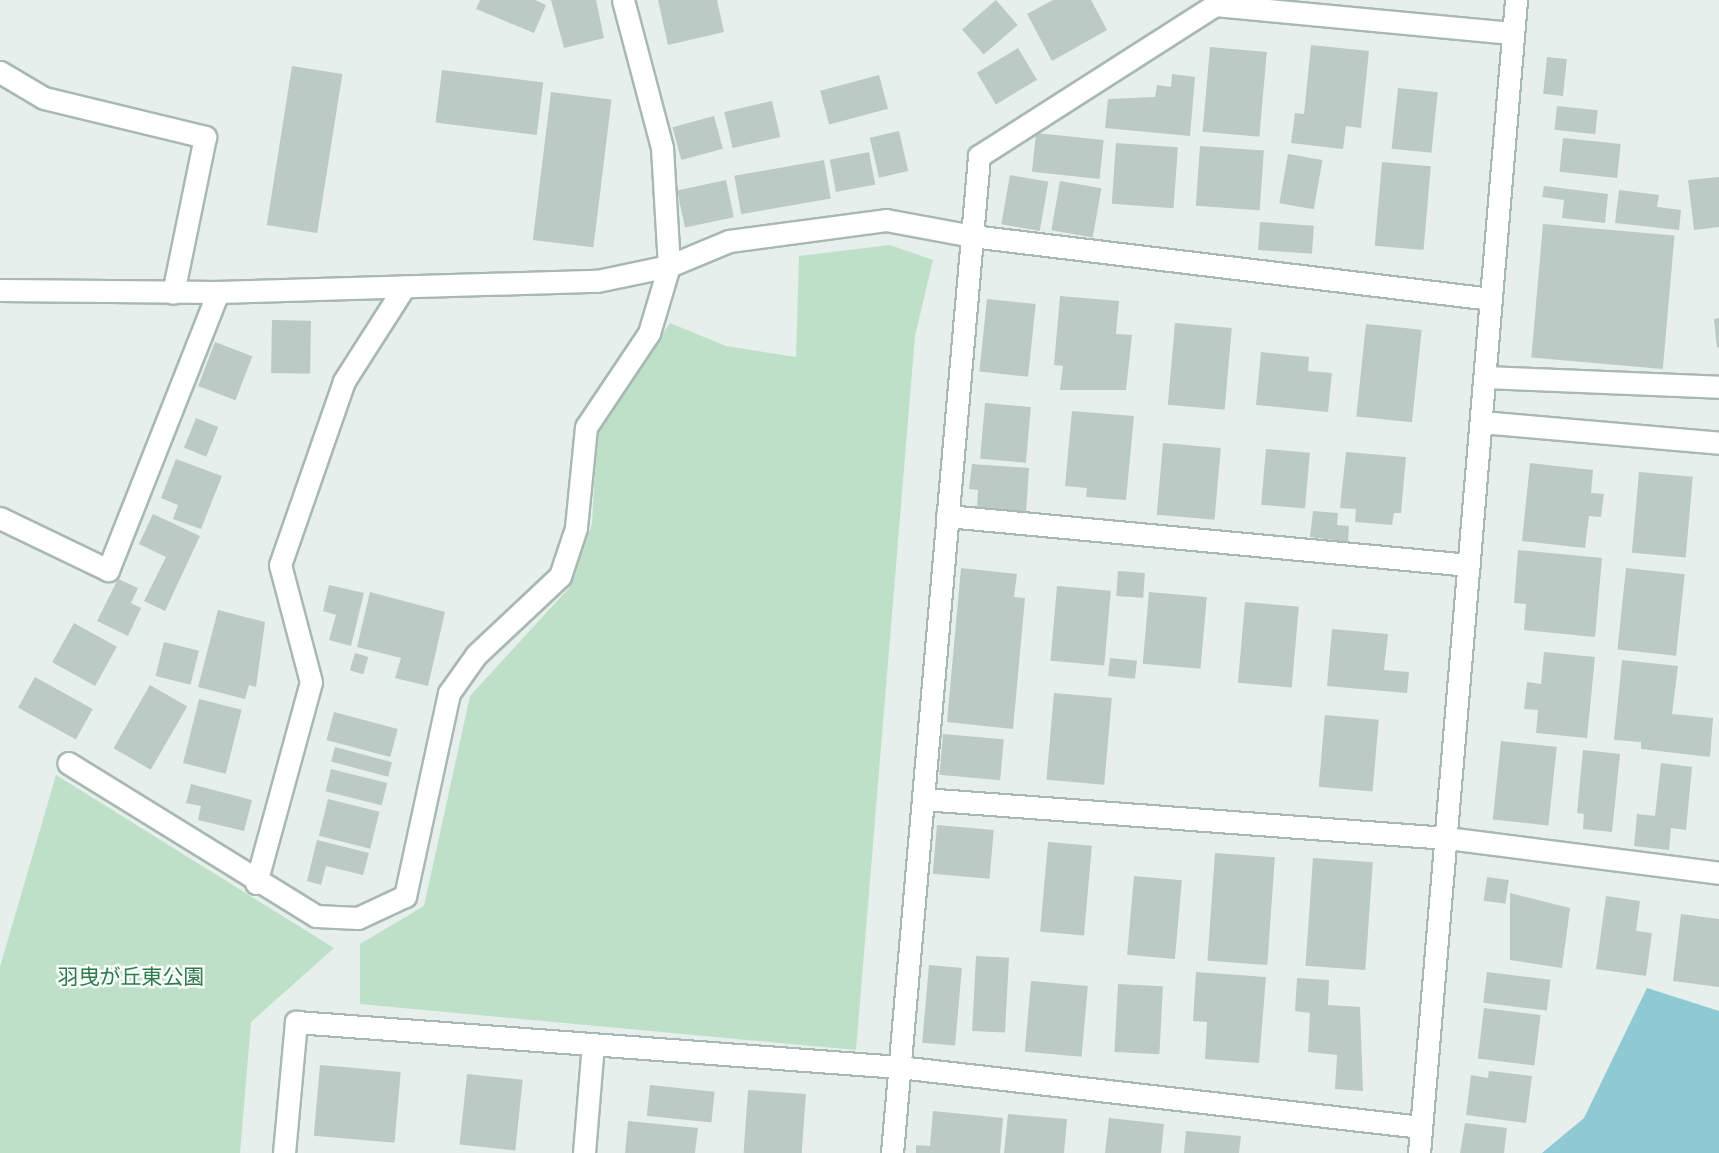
<!DOCTYPE html>
<html>
<head>
<meta charset="utf-8">
<style>
	body { margin:0 }
	#map { position:relative; width:1719px; height:1153px; overflow:hidden; background:#e6efeb; font-family:"PT Sans Narrow","Noto Sans JP",sans-serif }
	div>[style] { position:absolute }
	.green>* { inset:0; background:#bfe0c8 }
	.water>* { inset:0; background:#8ec9d4 }
	.building>* { inset:0; background:#bbcac4; transform-origin:0 0 }
	.roads { filter:drop-shadow(2px 0 #a8b8b2) drop-shadow(-2px 0 #a8b8b2) drop-shadow(0 2px #a8b8b2) drop-shadow(0 -2px #a8b8b2) }
	.minor>* { height:21px; margin:-10.5px; padding:0 10.5px; transform-origin:10.5px; border-radius:10.5px; background:#fff }
	span { translate:-50% -50%; white-space:nowrap; text-align:center; line-height:1.15; -webkit-text-stroke:5px #f7fbf9; paint-order:stroke }
	.park-label { font-size:21px; color:#2d7a4b }
</style>
</head>
<body>
<div id="map">
	<div class="green">
		<i style="clip-path:polygon(890px 245px,933px 260px,915px 336px,856px 1050px,360px 1004px,360px 944px,424px 906px,470px 696px,569px 588px,592px 524px,597px 432px,670px 323px,726px 346px,796px 357px,799px 256px)"></i>
		<i style="clip-path:polygon(56px 775px,334px 948px,251px 1022px,240px 1153px,0 1153px,0 967px)"></i>
	</div>
	<div class="water">
		<i style="clip-path:polygon(1647px 988px,1719px 1011px,1719px 1153px,1542px 1153px,1584px 1118px)"></i>
	</div>
	<div class="building">
		<i style="clip-path:polygon(480px 0,535px 0,546px 5px,534px 33px,476px 9px)"></i>
		<i style="clip-path:polygon(551px 0,596px 0,604px 38px,564px 48px)"></i>
		<i style="clip-path:polygon(658px 0,717px 0,724px 32px,668px 45px)"></i>
		<i style="left:996px;top:0;width:33px;height:45px;rotate:49deg"></i>
		<i style="clip-path:polygon(1053px 0,1091px 0,1107px 30px,1052px 61px,1027px 14px)"></i>
		<i style="clip-path:polygon(1311px 45px,1369px 51px,1361px 128px,1346px 126px,1343px 149px,1291px 143px,1295px 113px,1304px 114px)"></i>
		<i style="left:1210px;top:47px;width:57px;height:85px;rotate:5deg"></i>
		<i style="left:1018px;top:48px;width:37px;height:48px;rotate:59deg"></i>
		<i style="left:1547px;top:57px;width:20px;height:37px;rotate:6deg"></i>
		<i style="left:292px;top:66px;width:51px;height:161px;rotate:9deg"></i>
		<i style="left:442px;top:70px;width:102px;height:53px;rotate:7deg"></i>
		<i style="clip-path:polygon(1172px 74px,1195px 77px,1190px 136px,1105px 128px,1108px 99px,1155px 97px,1157px 85px,1171px 87px)"></i>
		<i style="left:879px;top:75px;width:35px;height:61px;rotate:75deg"></i>
		<i style="left:1398px;top:88px;width:40px;height:61px;rotate:6deg"></i>
		<i style="left:551px;top:92px;width:61px;height:149px;rotate:7deg"></i>
		<i style="left:772px;top:101px;width:37px;height:49px;rotate:77deg"></i>
		<i style="left:1557px;top:106px;width:41px;height:24px;rotate:6deg"></i>
		<i style="left:714px;top:116px;width:34px;height:43px;rotate:75deg"></i>
		<i style="left:899px;top:131px;width:41px;height:30px;rotate:77deg"></i>
		<i style="left:1036px;top:133px;width:68px;height:39px;rotate:6deg"></i>
		<i style="left:1563px;top:138px;width:58px;height:34px;rotate:6deg"></i>
		<i style="left:1116px;top:143px;width:62px;height:61px;rotate:4deg"></i>
		<i style="left:1200px;top:146px;width:64px;height:60px;rotate:4deg"></i>
		<i style="left:869px;top:152px;width:33px;height:40px;rotate:79deg"></i>
		<i style="left:1288px;top:154px;width:35px;height:50px;rotate:10deg"></i>
		<i style="left:824px;top:160px;width:39px;height:91px;rotate:80deg"></i>
		<i style="left:1382px;top:162px;width:49px;height:84px;rotate:5deg"></i>
		<i style="left:1010px;top:175px;width:39px;height:50px;rotate:10deg"></i>
		<i style="clip-path:polygon(1719px 177px,1719px 227px,1694px 230px,1688px 180px)"></i>
		<i style="left:726px;top:180px;width:38px;height:50px;rotate:78deg"></i>
		<i style="left:1060px;top:181px;width:42px;height:50px;rotate:10deg"></i>
		<i style="clip-path:polygon(1544px 186px,1608px 194px,1605px 223px,1562px 218px,1564px 200px,1542px 197px)"></i>
		<i style="clip-path:polygon(1619px 190px,1659px 195px,1657px 207px,1681px 210px,1679px 230px,1615px 223px)"></i>
		<i style="left:1260px;top:222px;width:54px;height:28px;rotate:4deg"></i>
		<i style="left:1543px;top:224px;width:132px;height:134px;rotate:5deg"></i>
		<i style="clip-path:polygon(1060px 296px,1119px 301px,1116px 334px,1132px 335px,1126px 390px,1060px 390px,1063px 366px,1054px 365px)"></i>
		<i style="left:987px;top:299px;width:49px;height:73px;rotate:6deg"></i>
		<i style="clip-path:polygon(1719px 318px,1719px 347px,1717px 348px,1714px 319px)"></i>
		<i style="left:272px;top:320px;width:39px;height:53px;rotate:1deg"></i>
		<i style="left:1175px;top:323px;width:57px;height:82px;rotate:5deg"></i>
		<i style="left:1366px;top:324px;width:56px;height:93px;rotate:6deg"></i>
		<i style="left:215px;top:342px;width:40px;height:47px;rotate:21deg"></i>
		<i style="clip-path:polygon(1261px 352px,1309px 357px,1308px 371px,1332px 373px,1328px 412px,1256px 405px)"></i>
		<i style="left:985px;top:403px;width:46px;height:56px;rotate:5deg"></i>
		<i style="clip-path:polygon(1072px 411px,1134px 416px,1126px 500px,1086px 497px,1087px 488px,1065px 486px)"></i>
		<i style="left:196px;top:418px;width:24px;height:32px;rotate:22deg"></i>
		<i style="left:1163px;top:443px;width:58px;height:72px;rotate:5deg"></i>
		<i style="left:1266px;top:449px;width:44px;height:56px;rotate:5deg"></i>
		<i style="clip-path:polygon(1346px 452px,1406px 457px,1401px 513px,1394px 513px,1392px 525px,1355px 522px,1356px 509px,1340px 508px)"></i>
		<i style="clip-path:polygon(176px 459px,222px 476px,201px 529px,173px 519px,178px 505px,161px 498px)"></i>
		<i style="clip-path:polygon(1530px 463px,1593px 470px,1591px 493px,1604px 494px,1601px 517px,1589px 516px,1585px 548px,1522px 541px)"></i>
		<i style="clip-path:polygon(972px 464px,1029px 468px,1026px 513px,977px 509px,978px 490px,969px 489px)"></i>
		<i style="left:1639px;top:472px;width:54px;height:81px;rotate:5deg"></i>
		<i style="clip-path:polygon(1313px 511px,1338px 513px,1337px 525px,1349px 526px,1348px 542px,1310px 537px)"></i>
		<i style="clip-path:polygon(153px 514px,200px 536px,165px 611px,144px 601px,166px 557px,139px 544px)"></i>
		<i style="clip-path:polygon(1518px 550px,1602px 558px,1595px 637px,1524px 630px,1526px 604px,1514px 603px)"></i>
		<i style="clip-path:polygon(961px 568px,1017px 574px,1014px 597px,1025px 598px,1013px 729px,947px 722px)"></i>
		<i style="left:1626px;top:568px;width:59px;height:82px;rotate:6deg"></i>
		<i style="left:1118px;top:571px;width:27px;height:25px;rotate:4deg"></i>
		<i style="clip-path:polygon(118px 579px,138px 588px,131px 603px,141px 608px,128px 636px,97px 621px)"></i>
		<i style="clip-path:polygon(329px 585px,364px 593px,351px 646px,329px 640px,336px 615px,323px 611px)"></i>
		<i style="left:1057px;top:586px;width:54px;height:75px;rotate:5deg"></i>
		<i style="clip-path:polygon(370px 592px,445px 612px,428px 686px,395px 678px,401px 658px,357px 647px)"></i>
		<i style="left:1149px;top:592px;width:58px;height:72px;rotate:5deg"></i>
		<i style="left:1245px;top:602px;width:54px;height:81px;rotate:5deg"></i>
		<i style="clip-path:polygon(218px 610px,265px 622px,256px 687px,249px 685px,245px 699px,198px 687px)"></i>
		<i style="left:74px;top:623px;width:49px;height:45px;rotate:29deg"></i>
		<i style="clip-path:polygon(1332px 629px,1388px 634px,1384px 670px,1409px 672px,1407px 693px,1327px 686px)"></i>
		<i style="left:164px;top:642px;width:36px;height:35px;rotate:14deg"></i>
		<i style="clip-path:polygon(1544px 652px,1595px 657px,1587px 738px,1536px 733px,1538px 710px,1524px 709px,1527px 682px,1541px 684px)"></i>
		<i style="left:355px;top:653px;width:14px;height:18px;rotate:17deg"></i>
		<i style="left:1110px;top:658px;width:27px;height:18px;rotate:6deg"></i>
		<i style="clip-path:polygon(1622px 660px,1678px 666px,1672px 714px,1713px 718px,1710px 757px,1641px 749px,1641px 742px,1614px 740px)"></i>
		<i style="left:35px;top:677px;width:66px;height:35px;rotate:29deg"></i>
		<i style="left:150px;top:685px;width:43px;height:73px;rotate:30deg"></i>
		<i style="left:1054px;top:693px;width:58px;height:87px;rotate:5deg"></i>
		<i style="left:199px;top:699px;width:44px;height:66px;rotate:14deg"></i>
		<i style="left:334px;top:712px;width:66px;height:29px;rotate:15deg"></i>
		<i style="left:1325px;top:715px;width:54px;height:72px;rotate:5deg"></i>
		<i style="left:943px;top:734px;width:61px;height:41px;rotate:5deg"></i>
		<i style="left:1501px;top:741px;width:56px;height:79px;rotate:6deg"></i>
		<i style="left:335px;top:747px;width:59px;height:15px;rotate:15deg"></i>
		<i style="clip-path:polygon(1583px 750px,1620px 754px,1612px 832px,1583px 829px,1584px 814px,1577px 813px)"></i>
		<i style="clip-path:polygon(1661px 763px,1692px 767px,1686px 830px,1671px 828px,1669px 850px,1634px 846px,1637px 814px,1655px 816px)"></i>
		<i style="left:331px;top:769px;width:58px;height:23px;rotate:14deg"></i>
		<i style="clip-path:polygon(191px 784px,252px 800px,244px 831px,198px 820px,201px 806px,186px 803px)"></i>
		<i style="left:328px;top:799px;width:53px;height:38px;rotate:14deg"></i>
		<i style="left:937px;top:825px;width:57px;height:49px;rotate:5deg"></i>
		<i style="clip-path:polygon(317px 840px,369px 853px,363px 875px,326px 866px,321px 885px,307px 881px)"></i>
		<i style="left:1048px;top:842px;width:44px;height:90px;rotate:5deg"></i>
		<i style="left:1215px;top:853px;width:60px;height:108px;rotate:4deg"></i>
		<i style="left:1313px;top:858px;width:60px;height:108px;rotate:4deg"></i>
		<i style="left:1134px;top:876px;width:48px;height:79px;rotate:5deg"></i>
		<i style="left:1487px;top:877px;width:22px;height:24px;rotate:8deg"></i>
		<i style="clip-path:polygon(1510px 893px,1570px 908px,1562px 968px,1510px 960px)"></i>
		<i style="clip-path:polygon(1606px 896px,1640px 901px,1636px 931px,1652px 933px,1646px 976px,1596px 969px)"></i>
		<i style="clip-path:polygon(1681px 914px,1719px 919px,1719px 987px,1673px 981px)"></i>
		<i style="left:976px;top:956px;width:33px;height:75px;rotate:3deg"></i>
		<i style="left:929px;top:965px;width:33px;height:78px;rotate:5deg"></i>
		<i style="clip-path:polygon(1196px 972px,1266px 977px,1259px 1063px,1205px 1059px,1207px 1022px,1193px 1021px)"></i>
		<i style="left:1487px;top:972px;width:64px;height:31px;rotate:7deg"></i>
		<i style="clip-path:polygon(1297px 978px,1329px 980px,1328px 1005px,1360px 1007px,1363px 1091px,1335px 1089px,1337px 1055px,1308px 1052px,1310px 1013px,1295px 1011px)"></i>
		<i style="left:1031px;top:981px;width:57px;height:71px;rotate:5deg"></i>
		<i style="left:1118px;top:984px;width:45px;height:68px;rotate:3deg"></i>
		<i style="left:1484px;top:1008px;width:57px;height:51px;rotate:7deg"></i>
		<i style="left:320px;top:1065px;width:81px;height:71px;rotate:5deg"></i>
		<i style="clip-path:polygon(1489px 1071px,1532px 1076px,1526px 1123px,1466px 1115px,1471px 1075px,1488px 1078px)"></i>
		<i style="left:467px;top:1074px;width:56px;height:71px;rotate:6deg"></i>
		<i style="left:650px;top:1085px;width:65px;height:31px;rotate:6deg"></i>
		<i style="left:748px;top:1090px;width:58px;height:63px;rotate:4deg"></i>
		<i style="clip-path:polygon(933px 1111px,1003px 1118px,1000px 1153px,916px 1153px,916px 1145px,930px 1146px)"></i>
		<i style="clip-path:polygon(1008px 1114px,1067px 1119px,1064px 1153px,1004px 1153px)"></i>
		<i style="clip-path:polygon(1109px 1118px,1164px 1124px,1161px 1153px,1105px 1153px)"></i>
		<i style="clip-path:polygon(628px 1121px,698px 1128px,695px 1153px,625px 1153px)"></i>
		<i style="clip-path:polygon(1465px 1123px,1507px 1128px,1504px 1153px,1460px 1153px)"></i>
		<i style="clip-path:polygon(1186px 1131px,1241px 1136px,1239px 1153px,1184px 1153px)"></i>
	</div>
	<div class="roads">
		<div class="minor">
			<i style="left:623px;top:0;width:153px;rotate:75.2deg"></i>
			<i style="left:662px;top:148px;width:118px;rotate:86.6deg"></i>
			<i style="left:669px;top:266px;width:65px;rotate:-22.6deg"></i>
			<i style="left:729px;top:241px;width:158px;rotate:-7.6deg"></i>
			<i style="left:886px;top:220px;width:87px;rotate:10.5deg"></i>
			<i style="left:972px;top:236px;width:523px;rotate:6.92deg"></i>
			<i style="left:0;top:72px;width:51px;rotate:30.6deg"></i>
			<i style="left:44px;top:98px;width:166px;rotate:13.6deg"></i>
			<i style="left:205px;top:137px;width:159px;rotate:101.6deg"></i>
			<i style="left:0;top:290px;width:218px;rotate:0.5deg"></i>
			<i style="left:218px;top:292px;width:379px;rotate:-1.7deg"></i>
			<i style="left:597px;top:281px;width:74px;rotate:-11.8deg"></i>
			<i style="left:669px;top:266px;width:70px;rotate:106.6deg"></i>
			<i style="left:649px;top:333px;width:113px;rotate:123.8deg"></i>
			<i style="left:586px;top:427px;width:101px;rotate:95.7deg"></i>
			<i style="left:576px;top:528px;width:51px;rotate:108.4deg"></i>
			<i style="left:560px;top:576px;width:115px;rotate:136.8deg"></i>
			<i style="left:476px;top:655px;width:47px;rotate:125.4deg"></i>
			<i style="left:449px;top:693px;width:208px;rotate:102.2deg"></i>
			<i style="left:405px;top:896px;width:52px;rotate:154.9deg"></i>
			<i style="left:358px;top:918px;width:42px;rotate:-177.3deg"></i>
			<i style="left:316px;top:916px;width:291px;rotate:-148.3deg"></i>
			<i style="left:1485px;top:377px;width:234px;rotate:2.4deg"></i>
			<i style="left:1481px;top:422px;width:239px;rotate:5deg"></i>
			<i style="left:947px;top:516px;width:524px;rotate:5.36deg"></i>
			<i style="left:0;top:518px;width:120px;rotate:25.7deg"></i>
			<i style="left:108px;top:570px;width:299px;rotate:-68.4deg"></i>
			<i style="left:923px;top:799px;width:525px;rotate:4.26deg"></i>
			<i style="left:1447px;top:838px;width:274px;rotate:7.3deg"></i>
			<i style="left:256px;top:883px;width:208px;rotate:-74.7deg"></i>
			<i style="left:311px;top:682px;width:121px;rotate:-104.8deg"></i>
			<i style="left:280px;top:565px;width:195px;rotate:-70.8deg"></i>
			<i style="left:344px;top:381px;width:112px;rotate:-57.4deg"></i>
			<i style="left:284px;top:1153px;width:132px;rotate:-84.8deg"></i>
			<i style="left:296px;top:1022px;width:605px;rotate:4.27deg"></i>
			<i style="left:899px;top:1067px;width:525px;rotate:6.56deg"></i>
			<i style="left:584px;top:1153px;width:109px;rotate:-85.3deg"></i>
			<i style="left:892px;top:1153px;width:1001px;rotate:-85.01deg"></i>
			<i style="left:979px;top:156px;width:280px;rotate:-32.6deg"></i>
			<i style="left:1215px;top:5px;width:298px;rotate:5.4deg"></i>
			<i style="left:1419px;top:1153px;width:1157px;rotate:-85.19deg"></i>
		</div>
	</div>
	<div class="park-label">
		<span style="left:131px;top:977px">羽曳が丘東公園</span>
	</div>
</div>
</body>
</html>
